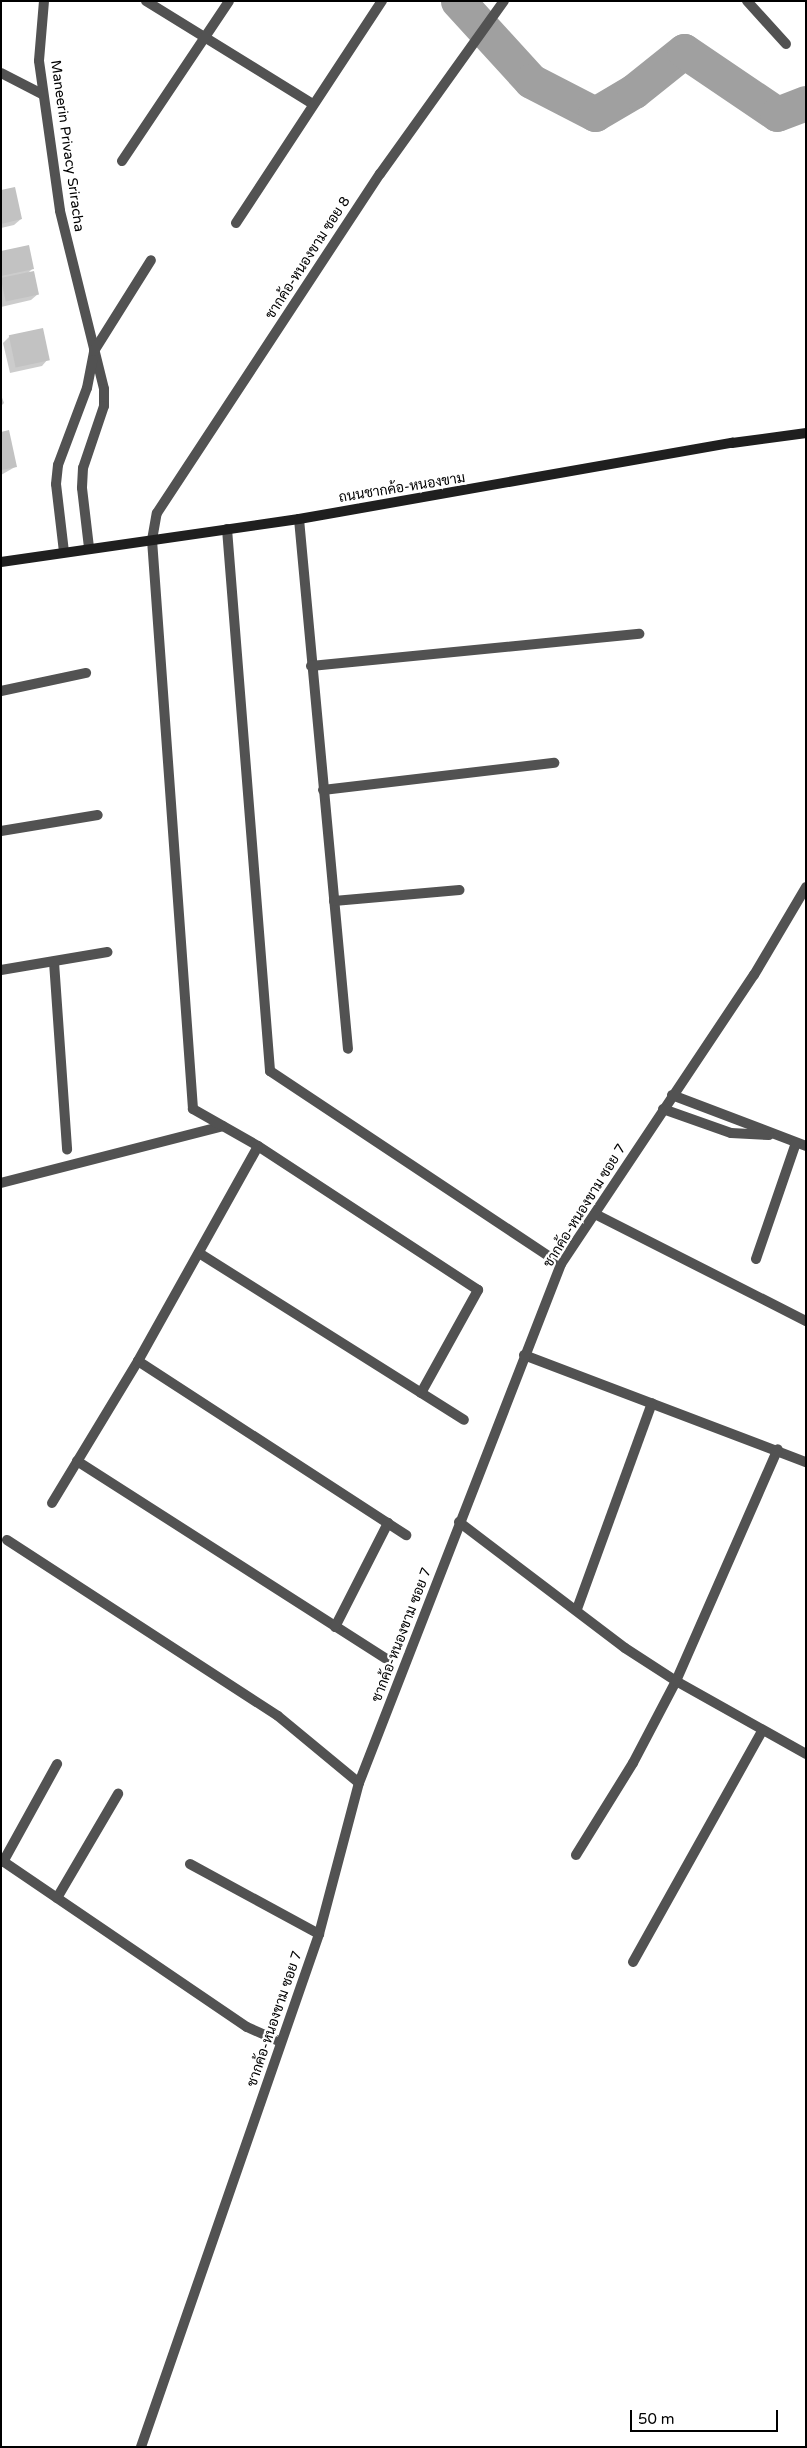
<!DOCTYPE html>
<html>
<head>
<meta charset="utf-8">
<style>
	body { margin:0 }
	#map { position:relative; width:807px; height:2448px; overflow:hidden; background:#fff; font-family:"Varela Round",Sarabun,sans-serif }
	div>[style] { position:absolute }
	.shadow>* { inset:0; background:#0003 }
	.river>* { height:35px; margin:-17.5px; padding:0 17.5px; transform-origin:17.5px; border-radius:17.5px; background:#a0a0a0 }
	.building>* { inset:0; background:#c2c2c2; transform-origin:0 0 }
	.street>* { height:10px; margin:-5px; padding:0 5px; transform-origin:5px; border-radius:5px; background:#525252 }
	.secondary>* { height:10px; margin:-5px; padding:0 5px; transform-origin:5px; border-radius:5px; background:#1f1f1f }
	span { translate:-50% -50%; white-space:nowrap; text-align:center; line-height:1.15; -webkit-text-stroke:4.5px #fff; paint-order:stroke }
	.street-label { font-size:14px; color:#000 }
	.frame { position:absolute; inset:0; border:2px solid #000; pointer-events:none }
	.scale { position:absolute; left:630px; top:2410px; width:148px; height:22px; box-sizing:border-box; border:2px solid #000; border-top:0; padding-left:6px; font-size:15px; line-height:18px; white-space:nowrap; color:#000; -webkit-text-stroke:4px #fff; paint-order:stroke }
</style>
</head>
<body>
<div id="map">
	<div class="shadow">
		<i style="clip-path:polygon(1px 191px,21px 219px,14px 225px,1px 228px)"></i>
		<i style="clip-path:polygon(1px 252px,33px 268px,27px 274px,38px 294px,31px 300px,1px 307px)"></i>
		<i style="clip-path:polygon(10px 336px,48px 359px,42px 366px,10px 373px,3px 343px)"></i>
		<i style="clip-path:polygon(1px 395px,4px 403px,1px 406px)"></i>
		<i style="clip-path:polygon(1px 433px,15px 467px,1px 475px)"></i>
	</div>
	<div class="river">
		<i style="left:458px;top:1px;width:108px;rotate:47.6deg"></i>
		<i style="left:531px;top:81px;width:72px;rotate:27.3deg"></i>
		<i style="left:595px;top:114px;width:45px;rotate:-30.5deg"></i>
		<i style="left:634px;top:91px;width:64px;rotate:-38.7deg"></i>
		<i style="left:684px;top:51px;width:112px;rotate:34.1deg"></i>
		<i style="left:777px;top:114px;width:31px;rotate:-21deg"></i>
	</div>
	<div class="building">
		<i style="clip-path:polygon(15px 187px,22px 219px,1px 224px,1px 190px)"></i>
		<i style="clip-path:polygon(29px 245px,34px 269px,1px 276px,1px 251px)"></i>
		<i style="left:34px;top:271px;width:24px;height:34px;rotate:78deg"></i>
		<i style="left:43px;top:328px;width:33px;height:35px;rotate:78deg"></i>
		<i style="clip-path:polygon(9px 430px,17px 467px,1px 470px,1px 432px)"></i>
	</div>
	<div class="street">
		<i style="left:44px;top:1px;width:60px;rotate:94.8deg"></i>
		<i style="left:39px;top:61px;width:151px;rotate:82deg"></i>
		<i style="left:60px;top:211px;width:183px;rotate:76.1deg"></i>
		<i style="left:104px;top:389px;width:17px;rotate:90deg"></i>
		<i style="left:104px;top:406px;width:65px;rotate:108.7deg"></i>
		<i style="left:83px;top:468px;width:20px;rotate:93deg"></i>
		<i style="left:82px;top:488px;width:60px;rotate:83.3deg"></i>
		<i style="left:146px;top:1px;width:196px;rotate:31.7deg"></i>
		<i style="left:747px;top:1px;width:58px;rotate:47.8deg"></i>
		<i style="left:1px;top:73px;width:46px;rotate:27.1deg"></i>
		<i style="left:122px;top:161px;width:192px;rotate:-56.2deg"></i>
		<i style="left:236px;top:223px;width:266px;rotate:-56.7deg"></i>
		<i style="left:299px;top:519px;width:532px;rotate:84.72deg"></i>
		<i style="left:227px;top:529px;width:544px;rotate:85.46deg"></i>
		<i style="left:270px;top:1071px;width:349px;rotate:33.6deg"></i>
		<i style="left:64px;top:552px;width:68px;rotate:-96.7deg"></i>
		<i style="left:56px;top:484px;width:19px;rotate:-84deg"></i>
		<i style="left:58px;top:465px;width:82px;rotate:-69.4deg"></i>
		<i style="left:87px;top:388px;width:38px;rotate:-79deg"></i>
		<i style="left:94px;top:351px;width:107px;rotate:-57.9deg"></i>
		<i style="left:311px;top:666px;width:330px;rotate:-5.6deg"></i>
		<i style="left:1px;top:691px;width:87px;rotate:-12deg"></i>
		<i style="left:323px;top:790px;width:233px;rotate:-6.7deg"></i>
		<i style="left:1px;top:831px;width:98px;rotate:-9.4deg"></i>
		<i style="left:334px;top:901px;width:126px;rotate:-5deg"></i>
		<i style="left:54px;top:962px;width:188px;rotate:86deg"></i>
		<i style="left:1px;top:970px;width:108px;rotate:-9.6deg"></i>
		<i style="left:672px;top:1095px;width:143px;rotate:20.8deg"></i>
		<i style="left:663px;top:1109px;width:72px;rotate:19.4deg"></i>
		<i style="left:731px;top:1133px;width:38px;rotate:3deg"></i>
		<i style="left:1px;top:1183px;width:229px;rotate:-14.4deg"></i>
		<i style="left:595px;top:1214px;width:237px;rotate:26.9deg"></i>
		<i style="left:199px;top:1253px;width:313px;rotate:32.2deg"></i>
		<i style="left:756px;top:1259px;width:123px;rotate:-71deg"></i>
		<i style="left:524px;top:1355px;width:302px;rotate:20.8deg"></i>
		<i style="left:138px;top:1361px;width:320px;rotate:33deg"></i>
		<i style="left:421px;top:1393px;width:118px;rotate:-61deg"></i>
		<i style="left:478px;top:1290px;width:263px;rotate:-146.8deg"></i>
		<i style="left:258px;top:1146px;width:75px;rotate:-150.4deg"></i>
		<i style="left:193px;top:1109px;width:570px;rotate:-94.12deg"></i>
		<i style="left:152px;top:540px;width:27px;rotate:-80deg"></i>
		<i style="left:157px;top:513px;width:406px;rotate:-56.7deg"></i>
		<i style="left:380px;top:174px;width:213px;rotate:-54.4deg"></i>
		<i style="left:77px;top:1461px;width:366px;rotate:32.6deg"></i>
		<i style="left:52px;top:1503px;width:166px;rotate:-58.8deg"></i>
		<i style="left:138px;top:1361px;width:246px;rotate:-60.8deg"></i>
		<i style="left:459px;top:1522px;width:208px;rotate:37.2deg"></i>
		<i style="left:625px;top:1648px;width:61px;rotate:32.9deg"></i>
		<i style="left:676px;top:1681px;width:149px;rotate:29.3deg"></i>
		<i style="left:7px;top:1540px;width:323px;rotate:33deg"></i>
		<i style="left:278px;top:1716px;width:105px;rotate:39.6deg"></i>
		<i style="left:577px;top:1609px;width:219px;rotate:-70deg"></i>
		<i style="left:335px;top:1627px;width:117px;rotate:-63deg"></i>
		<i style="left:576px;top:1855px;width:108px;rotate:-58.2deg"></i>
		<i style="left:633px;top:1763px;width:93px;rotate:-62.3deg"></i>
		<i style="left:676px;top:1681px;width:253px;rotate:-66.3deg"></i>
		<i style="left:1px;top:1860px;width:297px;rotate:34.2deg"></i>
		<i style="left:247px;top:2027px;width:37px;rotate:24deg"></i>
		<i style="left:3px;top:1862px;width:112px;rotate:-61.1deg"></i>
		<i style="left:190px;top:1864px;width:147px;rotate:28.5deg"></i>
		<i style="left:57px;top:1898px;width:121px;rotate:-59.6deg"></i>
		<i style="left:633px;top:1962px;width:265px;rotate:-60.8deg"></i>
		<i style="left:141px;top:2447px;width:543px;rotate:-70.86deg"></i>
		<i style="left:319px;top:1934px;width:156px;rotate:-75.2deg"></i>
		<i style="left:359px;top:1783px;width:557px;rotate:-68.73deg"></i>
		<i style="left:561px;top:1264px;width:348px;rotate:-56.3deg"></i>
		<i style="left:754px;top:975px;width:102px;rotate:-59.4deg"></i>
	</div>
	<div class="secondary">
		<i style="left:1px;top:562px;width:301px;rotate:-8.2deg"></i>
		<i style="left:299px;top:519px;width:440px;rotate:-10deg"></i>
		<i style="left:732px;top:443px;width:75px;rotate:-7.7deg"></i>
	</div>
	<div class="street-label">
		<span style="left:67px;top:146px;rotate:82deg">Maneerin Privacy Sriracha</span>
		<span style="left:308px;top:258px;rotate:-57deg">ชากค้อ-หนองขาม ซอย 8</span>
		<span style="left:402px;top:488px;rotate:-9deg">ถนนชากค้อ-หนองขาม</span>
		<span style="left:585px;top:1206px;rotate:-58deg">ชากค้อ-หนองขาม ซอย 7</span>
		<span style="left:402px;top:1635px;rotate:-69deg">ชากค้อ-หนองขาม ซอย 7</span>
		<span style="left:275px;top:2019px;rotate:-71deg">ชากค้อ-หนองขาม ซอย 7</span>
	</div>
	<div class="frame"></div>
	<div class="scale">50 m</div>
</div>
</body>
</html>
